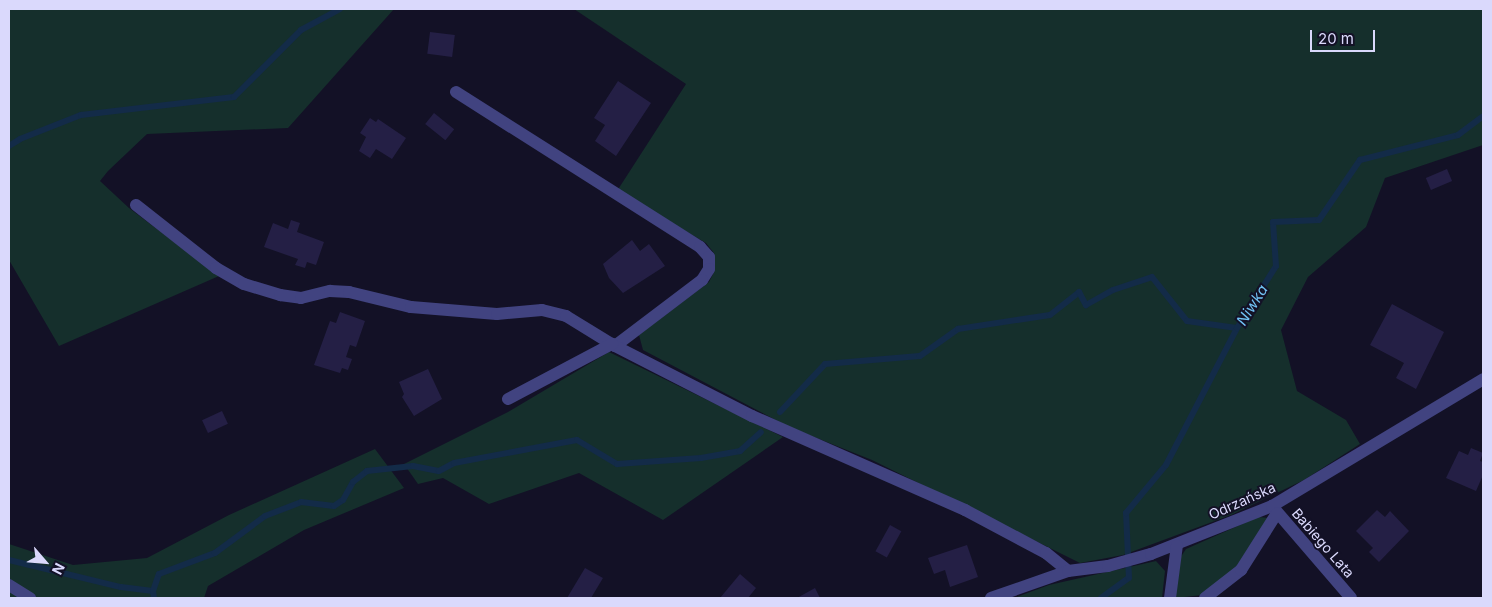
<!DOCTYPE html>
<html>
<head>
<meta charset="utf-8">
<style>
	body { margin:0 }
	#map { position:relative; width:1492px; height:607px; overflow:hidden; background:#131126; font-family:Inter,sans-serif }
	div>[style] { position:absolute }
	.green>* { inset:0; background:#152f2c }
	.stream>* { height:6px; margin:-3px; padding:0 3px; transform-origin:3px; border-radius:3px; background:#132b48 }
	.building>* { inset:0; background:#241f45; transform-origin:0 0 }
	.minor>* { height:12px; margin:-6px; padding:0 6px; transform-origin:6px; border-radius:6px; background:#414380 }
	span { translate:-50% -50%; white-space:nowrap; text-align:center; line-height:1.15; -webkit-text-stroke:4px #131126; paint-order:stroke }
	.street-label { font-size:14px; color:#dad9fc }
	.water-label { font-size:15px; color:#70c1f3; font-style:italic }
	.frame { position:absolute; inset:0; border:10px solid #dad9fc; pointer-events:none }
	.north { position:absolute; left:20px; top:537px; width:50px; height:50px; -webkit-text-stroke:4px #131126; paint-order:stroke; rotate:117deg; font-size:14px; font-weight:700; line-height:20px; text-align:center; color:#dad9fc }
	.north::after { content:''; display:block; margin:auto; width:18px; height:22px; background:#dad9fc; clip-path:polygon(50% 0,100% 100%,50% 72%,0 100%) }
	.scale { position:absolute; left:1310px; top:30px; width:65px; height:22px; box-sizing:border-box; border:2px solid #dad9fc; border-top:0; padding-left:6px; font-size:15px; line-height:18px; white-space:nowrap; color:#dad9fc; -webkit-text-stroke:4px #131126; paint-order:stroke }
</style>
</head>
<body>
<div id="map">
	<div class="green">
		<i style="clip-path:polygon(9px 9px,394px 9px,288px 128px,147px 134px,108px 171px,100px 181px,129px 208px,219px 276px,59px 346px,9px 260px)"></i>
		<i style="clip-path:polygon(574px 9px,1483px 9px,1483px 145px,1385px 178px,1366px 227px,1308px 277px,1281px 330px,1297px 391px,1346px 420px,1360px 444px,1304px 480px,1231px 515px,1123px 555px,1080px 563px,872px 460px,789px 427px,643px 350px,639px 335px,709px 282px,715px 270px,714px 253px,706px 243px,617px 191px,686px 84px)"></i>
		<i style="clip-path:polygon(609px 352px,783px 437px,663px 520px,579px 473px,489px 504px,443px 478px,418px 484px,404px 464px,508px 412px)"></i>
		<i style="clip-path:polygon(375px 449px,404px 488px,304px 530px,208px 586px,204px 598px,9px 598px,9px 544px,73px 565px,147px 558px,229px 515px)"></i>
		<i style="clip-path:polygon(1258px 517px,1270px 518px,1238px 568px,1203px 595px,1175px 598px,1180px 558px,1186px 549px)"></i>
		<i style="clip-path:polygon(1156px 561px,1165px 571px,1162px 598px,1014px 598px,1049px 585px)"></i>
	</div>
	<div class="stream">
		<i style="left:9px;top:146px;width:13px;rotate:-32deg"></i>
		<i style="left:20px;top:139px;width:66px;rotate:-21.5deg"></i>
		<i style="left:81px;top:115px;width:154px;rotate:-6.7deg"></i>
		<i style="left:234px;top:97px;width:95px;rotate:-45deg"></i>
		<i style="left:301px;top:30px;width:44px;rotate:-28.3deg"></i>
		<i style="left:780px;top:412px;width:66px;rotate:-46.8deg"></i>
		<i style="left:825px;top:364px;width:95px;rotate:-4.8deg"></i>
		<i style="left:920px;top:356px;width:47px;rotate:-35.4deg"></i>
		<i style="left:958px;top:329px;width:93px;rotate:-8.7deg"></i>
		<i style="left:1050px;top:315px;width:37px;rotate:-38deg"></i>
		<i style="left:1079px;top:292px;width:15px;rotate:62deg"></i>
		<i style="left:1086px;top:305px;width:31px;rotate:-29deg"></i>
		<i style="left:1113px;top:290px;width:41px;rotate:-18.4deg"></i>
		<i style="left:1152px;top:277px;width:56px;rotate:51.5deg"></i>
		<i style="left:1187px;top:321px;width:50px;rotate:8deg"></i>
		<i style="left:9px;top:560px;width:115px;rotate:13.6deg"></i>
		<i style="left:121px;top:587px;width:32px;rotate:7deg"></i>
		<i style="left:154px;top:598px;width:7px;rotate:-98deg"></i>
		<i style="left:153px;top:591px;width:18px;rotate:-71deg"></i>
		<i style="left:159px;top:574px;width:60px;rotate:-20.6deg"></i>
		<i style="left:215px;top:553px;width:62px;rotate:-36.5deg"></i>
		<i style="left:265px;top:516px;width:39px;rotate:-21deg"></i>
		<i style="left:301px;top:502px;width:33px;rotate:7deg"></i>
		<i style="left:334px;top:506px;width:11px;rotate:-34deg"></i>
		<i style="left:343px;top:500px;width:21px;rotate:-61deg"></i>
		<i style="left:353px;top:482px;width:18px;rotate:-38deg"></i>
		<i style="left:367px;top:471px;width:46px;rotate:-6.2deg"></i>
		<i style="left:413px;top:466px;width:26px;rotate:11deg"></i>
		<i style="left:439px;top:471px;width:17px;rotate:-28deg"></i>
		<i style="left:454px;top:463px;width:125px;rotate:-10.6deg"></i>
		<i style="left:577px;top:440px;width:47px;rotate:31deg"></i>
		<i style="left:617px;top:464px;width:84px;rotate:-4.1deg"></i>
		<i style="left:701px;top:458px;width:40px;rotate:-10deg"></i>
		<i style="left:740px;top:451px;width:28px;rotate:-42deg"></i>
		<i style="left:1101px;top:598px;width:34px;rotate:-36deg"></i>
		<i style="left:1129px;top:578px;width:65px;rotate:-92.6deg"></i>
		<i style="left:1126px;top:513px;width:62px;rotate:-50.2deg"></i>
		<i style="left:1166px;top:465px;width:154px;rotate:-62.6deg"></i>
		<i style="left:1237px;top:328px;width:73px;rotate:-57.8deg"></i>
		<i style="left:1276px;top:266px;width:44px;rotate:-93.9deg"></i>
		<i style="left:1273px;top:222px;width:46px;rotate:-2.5deg"></i>
		<i style="left:1319px;top:220px;width:73px;rotate:-55.7deg"></i>
		<i style="left:1360px;top:160px;width:101px;rotate:-14.3deg"></i>
		<i style="left:1458px;top:135px;width:31px;rotate:-37deg"></i>
	</div>
	<div class="building">
		<i style="left:430px;top:32px;width:25px;height:22px;rotate:7deg"></i>
		<i style="clip-path:polygon(618px 81px,651px 103px,616px 156px,595px 141px,605px 125px,594px 118px)"></i>
		<i style="left:434px;top:113px;width:26px;height:14px;rotate:39deg"></i>
		<i style="clip-path:polygon(370px 118px,376px 122px,378px 119px,406px 138px,392px 159px,376px 149px,370px 158px,359px 151px,366px 137px,360px 133px)"></i>
		<i style="left:1447px;top:169px;width:13px;height:23px;rotate:67deg"></i>
		<i style="clip-path:polygon(291px 220px,300px 223px,297px 232px,324px 242px,316px 265px,307px 262px,305px 268px,295px 265px,298px 259px,264px 247px,273px 223px,288px 229px)"></i>
		<i style="clip-path:polygon(632px 240px,640px 251px,649px 244px,665px 266px,623px 293px,609px 278px,603px 264px)"></i>
		<i style="clip-path:polygon(1392px 304px,1444px 332px,1416px 389px,1396px 378px,1404px 363px,1370px 345px)"></i>
		<i style="clip-path:polygon(340px 312px,365px 321px,356px 347px,350px 345px,346px 357px,352px 359px,348px 370px,342px 368px,340px 373px,314px 365px,330px 321px,336px 323px)"></i>
		<i style="clip-path:polygon(428px 369px,442px 399px,414px 416px,402px 397px,404px 394px,399px 382px)"></i>
		<i style="left:222px;top:411px;width:14px;height:22px;rotate:65deg"></i>
		<i style="clip-path:polygon(1471px 448px,1483px 453px,1480px 461px,1483px 462px,1483px 475px,1476px 491px,1446px 478px,1459px 451px,1468px 455px)"></i>
		<i style="clip-path:polygon(1377px 510px,1385px 517px,1390px 511px,1409px 531px,1379px 562px,1369px 552px,1373px 548px,1356px 531px)"></i>
		<i style="left:890px;top:525px;width:13px;height:30px;rotate:29deg"></i>
		<i style="clip-path:polygon(967px 545px,978px 577px,950px 587px,945px 570px,934px 574px,928px 558px)"></i>
		<i style="clip-path:polygon(585px 568px,603px 578px,591px 598px,567px 598px)"></i>
		<i style="clip-path:polygon(740px 574px,756px 588px,748px 598px,720px 598px)"></i>
		<i style="clip-path:polygon(815px 588px,820px 598px,797px 598px)"></i>
	</div>
	<div class="minor">
		<i style="left:456px;top:92px;width:289px;rotate:32.4deg"></i>
		<i style="left:700px;top:247px;width:13px;rotate:48deg"></i>
		<i style="left:709px;top:257px;width:12px;rotate:90deg"></i>
		<i style="left:709px;top:269px;width:13px;rotate:122deg"></i>
		<i style="left:702px;top:280px;width:109px;rotate:142.8deg"></i>
		<i style="left:136px;top:205px;width:102px;rotate:38.2deg"></i>
		<i style="left:216px;top:268px;width:32px;rotate:30deg"></i>
		<i style="left:244px;top:284px;width:38px;rotate:17deg"></i>
		<i style="left:280px;top:295px;width:21px;rotate:8deg"></i>
		<i style="left:301px;top:298px;width:30px;rotate:-14deg"></i>
		<i style="left:330px;top:291px;width:19px;rotate:3deg"></i>
		<i style="left:349px;top:292px;width:64px;rotate:13.6deg"></i>
		<i style="left:411px;top:307px;width:86px;rotate:4.7deg"></i>
		<i style="left:497px;top:314px;width:45px;rotate:-5.1deg"></i>
		<i style="left:542px;top:310px;width:25px;rotate:14deg"></i>
		<i style="left:566px;top:316px;width:57px;rotate:31.5deg"></i>
		<i style="left:615px;top:346px;width:154px;rotate:27.1deg"></i>
		<i style="left:752px;top:416px;width:233px;rotate:23.8deg"></i>
		<i style="left:965px;top:510px;width:92px;rotate:28deg"></i>
		<i style="left:1046px;top:553px;width:28px;rotate:39deg"></i>
		<i style="left:508px;top:399px;width:118px;rotate:-27.9deg"></i>
		<i style="left:1272px;top:506px;width:121px;rotate:49.3deg"></i>
		<i style="left:9px;top:585px;width:25px;rotate:32deg"></i>
		<i style="left:991px;top:598px;width:82px;rotate:-19.3deg"></i>
		<i style="left:1068px;top:571px;width:40px;rotate:-7.1deg"></i>
		<i style="left:1108px;top:566px;width:45px;rotate:-15.6deg"></i>
		<i style="left:1151px;top:554px;width:130px;rotate:-21.6deg"></i>
		<i style="left:1272px;top:506px;width:246px;rotate:-31deg"></i>
		<i style="left:1170px;top:598px;width:53px;rotate:-82.5deg"></i>
		<i style="left:1205px;top:598px;width:46px;rotate:-37.9deg"></i>
		<i style="left:1241px;top:570px;width:67px;rotate:-57.7deg"></i>
	</div>
	<div class="street-label">
		<span style="left:1242px;top:501px;rotate:-24deg">Odrzańska</span>
		<span style="left:1323px;top:543px;rotate:49deg">Babiego Lata</span>
	</div>
	<div class="water-label">
		<span style="left:1252px;top:305px;rotate:-58deg">Niwka</span>
	</div>
	<div class="frame"></div>
	<div class="north">N</div>
	<div class="scale">20 m</div>
</div>
</body>
</html>
